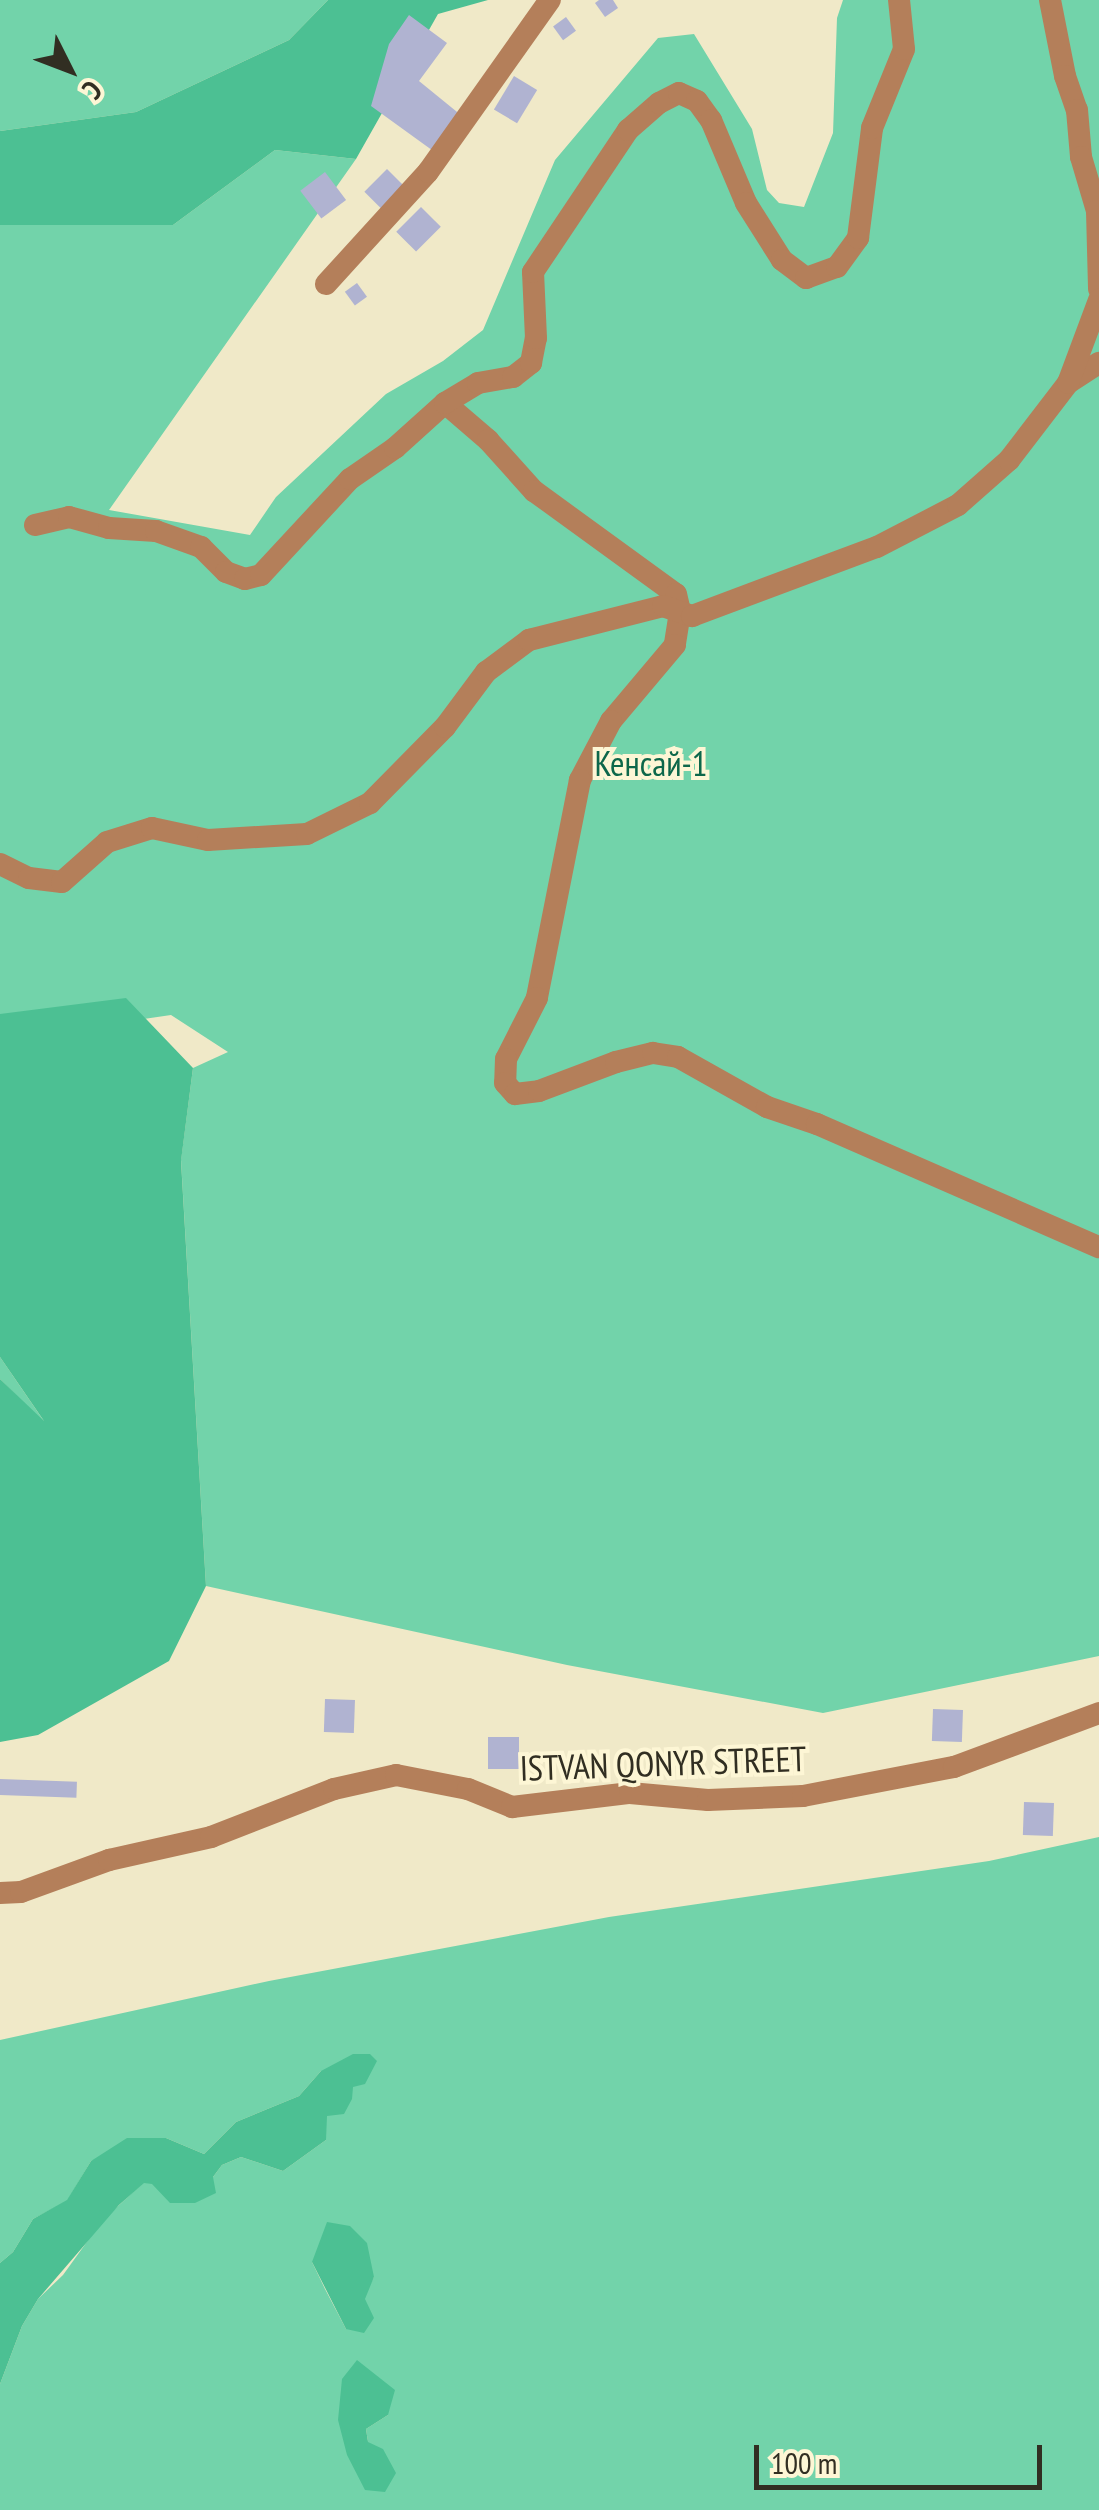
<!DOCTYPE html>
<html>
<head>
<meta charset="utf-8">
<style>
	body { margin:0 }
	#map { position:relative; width:1099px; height:2510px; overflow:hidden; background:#f0e9c8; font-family:"PT Sans Narrow",sans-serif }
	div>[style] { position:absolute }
	.green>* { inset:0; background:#72d3aa }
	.forest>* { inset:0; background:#4cc093 }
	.building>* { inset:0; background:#b0b3d1; transform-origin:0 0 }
	.minor>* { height:22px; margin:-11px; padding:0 11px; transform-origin:11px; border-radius:11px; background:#b47f5a }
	span { translate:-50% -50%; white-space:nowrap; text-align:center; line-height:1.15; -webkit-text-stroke:8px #fdf6d5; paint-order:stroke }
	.park-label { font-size:35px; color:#0d674a }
	.street-label { font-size:35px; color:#312e22 }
	.north { position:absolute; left:20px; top:20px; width:100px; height:100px; -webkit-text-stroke:8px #fdf6d5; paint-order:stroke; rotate:132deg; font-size:28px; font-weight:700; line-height:40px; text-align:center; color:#312e22 }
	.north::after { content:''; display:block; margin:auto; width:35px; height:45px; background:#312e22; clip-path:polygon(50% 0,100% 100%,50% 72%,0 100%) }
	.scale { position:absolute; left:754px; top:2445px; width:288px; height:45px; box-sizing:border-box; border:5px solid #312e22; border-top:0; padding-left:12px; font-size:30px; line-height:35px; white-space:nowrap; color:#312e22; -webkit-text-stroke:8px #fdf6d5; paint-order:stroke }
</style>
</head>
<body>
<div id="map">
	<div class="green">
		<i style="clip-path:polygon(0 0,328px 0,289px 40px,136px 112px,0 131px)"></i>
		<i style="clip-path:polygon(843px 0,1099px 0,1099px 1656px,823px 1713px,567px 1665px,206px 1586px,181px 1160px,193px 1068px,228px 1052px,171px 1015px,0 1040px,0 225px,173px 225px,275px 150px,356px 159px,109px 510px,250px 535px,276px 497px,386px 394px,443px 361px,483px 330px,555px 160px,658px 38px,694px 34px,752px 129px,767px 190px,779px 203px,804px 207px,833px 133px,837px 18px)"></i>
		<i style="clip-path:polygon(0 1357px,48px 1427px,0 1379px)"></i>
		<i style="clip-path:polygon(evenodd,1099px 1837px,1099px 2510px,0 2510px,0 2384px,22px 2326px,38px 2299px,63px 2275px,102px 2221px,143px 2183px,213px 2177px,222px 2165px,241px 2157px,283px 2171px,326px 2140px,321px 2071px,299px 2096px,236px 2122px,204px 2154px,166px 2138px,91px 2161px,67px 2201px,33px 2219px,13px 2252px,0 2263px,0 2040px,269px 1981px,609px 1917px,989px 1861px,1099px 1837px,312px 2262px,374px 2277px,346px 2329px,325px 2289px,312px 2262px,1099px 1837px,342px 2379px,388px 2415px,366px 2429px,368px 2442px,342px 2379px)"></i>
	</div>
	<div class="forest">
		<i style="clip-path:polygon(328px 0,488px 0,438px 14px,356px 159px,275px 150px,173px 225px,0 225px,0 131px,136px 112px,289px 40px)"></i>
		<i style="clip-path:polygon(126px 998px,193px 1068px,181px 1161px,206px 1586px,169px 1661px,38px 1735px,0 1742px,0 1379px,44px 1421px,0 1357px,0 1014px)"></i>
		<i style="clip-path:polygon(353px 2054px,370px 2054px,377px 2061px,365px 2084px,353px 2087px,352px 2099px,344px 2114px,327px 2116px,326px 2140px,283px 2171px,241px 2157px,222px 2165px,213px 2177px,216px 2193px,195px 2203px,170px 2203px,152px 2184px,144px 2183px,119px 2205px,38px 2299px,22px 2326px,0 2384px,0 2263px,13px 2252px,33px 2219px,67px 2200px,91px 2161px,127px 2138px,166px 2138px,204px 2154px,236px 2122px,299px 2096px,321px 2071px)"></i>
		<i style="clip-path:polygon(327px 2222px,350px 2226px,367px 2243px,374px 2277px,365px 2299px,374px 2318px,364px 2333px,346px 2329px,312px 2262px)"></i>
		<i style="clip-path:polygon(357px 2360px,395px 2390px,388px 2415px,366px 2429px,368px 2442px,383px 2449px,396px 2473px,385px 2492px,365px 2490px,347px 2455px,338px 2420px,342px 2379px)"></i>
	</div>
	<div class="building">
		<i style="clip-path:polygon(599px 0,613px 0,618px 8px,605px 17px,595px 3px)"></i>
		<i style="clip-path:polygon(409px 15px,447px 43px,419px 81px,462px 116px,436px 153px,371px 106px,389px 44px)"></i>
		<i style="left:566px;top:17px;width:17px;height:16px;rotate:54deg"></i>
		<i style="left:514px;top:76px;width:27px;height:39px;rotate:31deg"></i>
		<i style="left:387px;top:169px;width:28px;height:32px;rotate:45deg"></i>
		<i style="left:325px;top:172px;width:35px;height:31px;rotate:53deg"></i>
		<i style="left:421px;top:207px;width:28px;height:35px;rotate:45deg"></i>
		<i style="left:357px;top:283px;width:17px;height:15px;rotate:54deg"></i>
		<i style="left:325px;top:1699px;width:30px;height:33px;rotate:2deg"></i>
		<i style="left:933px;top:1709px;width:30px;height:32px;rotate:2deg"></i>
		<i style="left:488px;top:1737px;width:31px;height:32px"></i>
		<i style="left:0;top:1779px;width:77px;height:16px;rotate:2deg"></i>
		<i style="left:1024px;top:1802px;width:30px;height:33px;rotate:2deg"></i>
	</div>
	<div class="minor">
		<i style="left:1050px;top:0;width:77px;rotate:78.8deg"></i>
		<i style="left:1065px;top:76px;width:36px;rotate:71deg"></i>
		<i style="left:1077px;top:110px;width:47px;rotate:85.1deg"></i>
		<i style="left:1081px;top:157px;width:56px;rotate:73.5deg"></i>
		<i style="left:1097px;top:211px;width:78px;rotate:88.5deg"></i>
		<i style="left:326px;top:284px;width:151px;rotate:-47.7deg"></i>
		<i style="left:428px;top:172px;width:211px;rotate:-54.7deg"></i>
		<i style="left:1068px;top:383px;width:37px;rotate:-33deg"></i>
		<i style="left:445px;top:403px;width:57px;rotate:40.7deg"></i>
		<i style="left:488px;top:440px;width:69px;rotate:48deg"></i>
		<i style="left:534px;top:491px;width:175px;rotate:36deg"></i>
		<i style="left:676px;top:594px;width:18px;rotate:77deg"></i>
		<i style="left:680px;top:612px;width:33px;rotate:99deg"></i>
		<i style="left:675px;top:645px;width:99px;rotate:130.1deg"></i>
		<i style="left:611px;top:721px;width:67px;rotate:117.7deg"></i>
		<i style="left:580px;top:780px;width:222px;rotate:101.2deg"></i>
		<i style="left:537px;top:998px;width:68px;rotate:116.9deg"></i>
		<i style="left:506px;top:1059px;width:24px;rotate:92deg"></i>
		<i style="left:505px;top:1083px;width:15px;rotate:48deg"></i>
		<i style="left:515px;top:1094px;width:24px;rotate:-7deg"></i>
		<i style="left:539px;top:1091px;width:82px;rotate:-20.6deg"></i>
		<i style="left:616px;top:1062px;width:38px;rotate:-14deg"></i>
		<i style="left:653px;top:1053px;width:25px;rotate:9deg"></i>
		<i style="left:678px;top:1057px;width:102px;rotate:29.3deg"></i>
		<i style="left:767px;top:1107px;width:53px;rotate:18.8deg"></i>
		<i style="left:817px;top:1124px;width:308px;rotate:23.6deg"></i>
		<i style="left:35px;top:525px;width:35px;rotate:-13deg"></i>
		<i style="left:69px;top:517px;width:41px;rotate:15.4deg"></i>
		<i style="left:109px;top:528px;width:47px;rotate:3.7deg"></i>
		<i style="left:156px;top:531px;width:48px;rotate:19.6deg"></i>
		<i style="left:201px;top:547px;width:35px;rotate:45deg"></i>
		<i style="left:226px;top:572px;width:20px;rotate:20deg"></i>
		<i style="left:245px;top:579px;width:16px;rotate:-14deg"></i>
		<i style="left:261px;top:575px;width:131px;rotate:-47.2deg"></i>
		<i style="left:350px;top:479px;width:55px;rotate:-34.6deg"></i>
		<i style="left:395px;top:448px;width:67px;rotate:-42deg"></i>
		<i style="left:445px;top:403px;width:39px;rotate:-31deg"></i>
		<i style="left:478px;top:383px;width:36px;rotate:-10deg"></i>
		<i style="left:513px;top:377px;width:23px;rotate:-38deg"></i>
		<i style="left:531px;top:363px;width:25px;rotate:-79deg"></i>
		<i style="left:536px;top:338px;width:66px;rotate:-92.6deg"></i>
		<i style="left:533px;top:272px;width:171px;rotate:-56.2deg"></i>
		<i style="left:628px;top:130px;width:41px;rotate:-41.1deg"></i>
		<i style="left:659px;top:103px;width:22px;rotate:-27deg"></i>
		<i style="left:679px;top:93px;width:20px;rotate:24deg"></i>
		<i style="left:697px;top:101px;width:24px;rotate:54deg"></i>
		<i style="left:711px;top:120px;width:90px;rotate:67.1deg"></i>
		<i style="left:746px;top:203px;width:67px;rotate:57.7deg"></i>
		<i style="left:782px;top:260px;width:30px;rotate:37deg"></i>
		<i style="left:806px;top:278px;width:33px;rotate:-20deg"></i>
		<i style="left:837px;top:267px;width:36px;rotate:-54deg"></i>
		<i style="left:858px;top:238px;width:111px;rotate:-82.7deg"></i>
		<i style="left:872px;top:128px;width:85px;rotate:-67.9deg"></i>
		<i style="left:904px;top:49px;width:49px;rotate:-95.8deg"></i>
		<i style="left:0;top:864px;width:32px;rotate:26deg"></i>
		<i style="left:29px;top:878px;width:33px;rotate:7deg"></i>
		<i style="left:62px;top:882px;width:60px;rotate:-41.6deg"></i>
		<i style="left:107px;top:842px;width:47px;rotate:-17.3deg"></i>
		<i style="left:152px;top:828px;width:57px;rotate:12.1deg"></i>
		<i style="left:208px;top:840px;width:99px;rotate:-3.5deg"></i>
		<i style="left:307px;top:834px;width:70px;rotate:-26.2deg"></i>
		<i style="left:370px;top:803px;width:107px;rotate:-45.4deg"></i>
		<i style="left:445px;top:727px;width:69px;rotate:-53.3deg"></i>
		<i style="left:486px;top:672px;width:54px;rotate:-36.7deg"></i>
		<i style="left:529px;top:640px;width:138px;rotate:-14.2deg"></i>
		<i style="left:663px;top:606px;width:31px;rotate:19deg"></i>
		<i style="left:692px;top:616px;width:197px;rotate:-20.5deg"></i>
		<i style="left:877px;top:547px;width:91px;rotate:-27.4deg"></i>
		<i style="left:958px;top:505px;width:68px;rotate:-41.4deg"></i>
		<i style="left:1009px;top:460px;width:97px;rotate:-52.5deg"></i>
		<i style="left:1068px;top:383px;width:89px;rotate:-69.5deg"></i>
		<i style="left:0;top:1893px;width:21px;rotate:-3deg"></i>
		<i style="left:21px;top:1892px;width:94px;rotate:-20deg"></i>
		<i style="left:109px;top:1860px;width:105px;rotate:-12.7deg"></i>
		<i style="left:211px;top:1837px;width:132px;rotate:-21.3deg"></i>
		<i style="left:334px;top:1789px;width:64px;rotate:-12.7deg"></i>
		<i style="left:396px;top:1775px;width:73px;rotate:11deg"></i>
		<i style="left:468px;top:1789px;width:48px;rotate:22.2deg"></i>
		<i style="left:512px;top:1807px;width:119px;rotate:-6.8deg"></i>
		<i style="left:630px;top:1793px;width:78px;rotate:5.1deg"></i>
		<i style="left:708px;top:1800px;width:95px;rotate:-2.4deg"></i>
		<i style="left:803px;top:1796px;width:154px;rotate:-10.9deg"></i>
		<i style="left:954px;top:1767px;width:155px;rotate:-20.4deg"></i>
	</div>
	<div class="park-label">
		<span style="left:651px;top:763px">Кенсай-1</span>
	</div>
	<div class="street-label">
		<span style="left:663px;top:1763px;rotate:-2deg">ISTVAN QONYR STREET</span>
	</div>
	<div class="north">С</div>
	<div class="scale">100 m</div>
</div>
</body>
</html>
